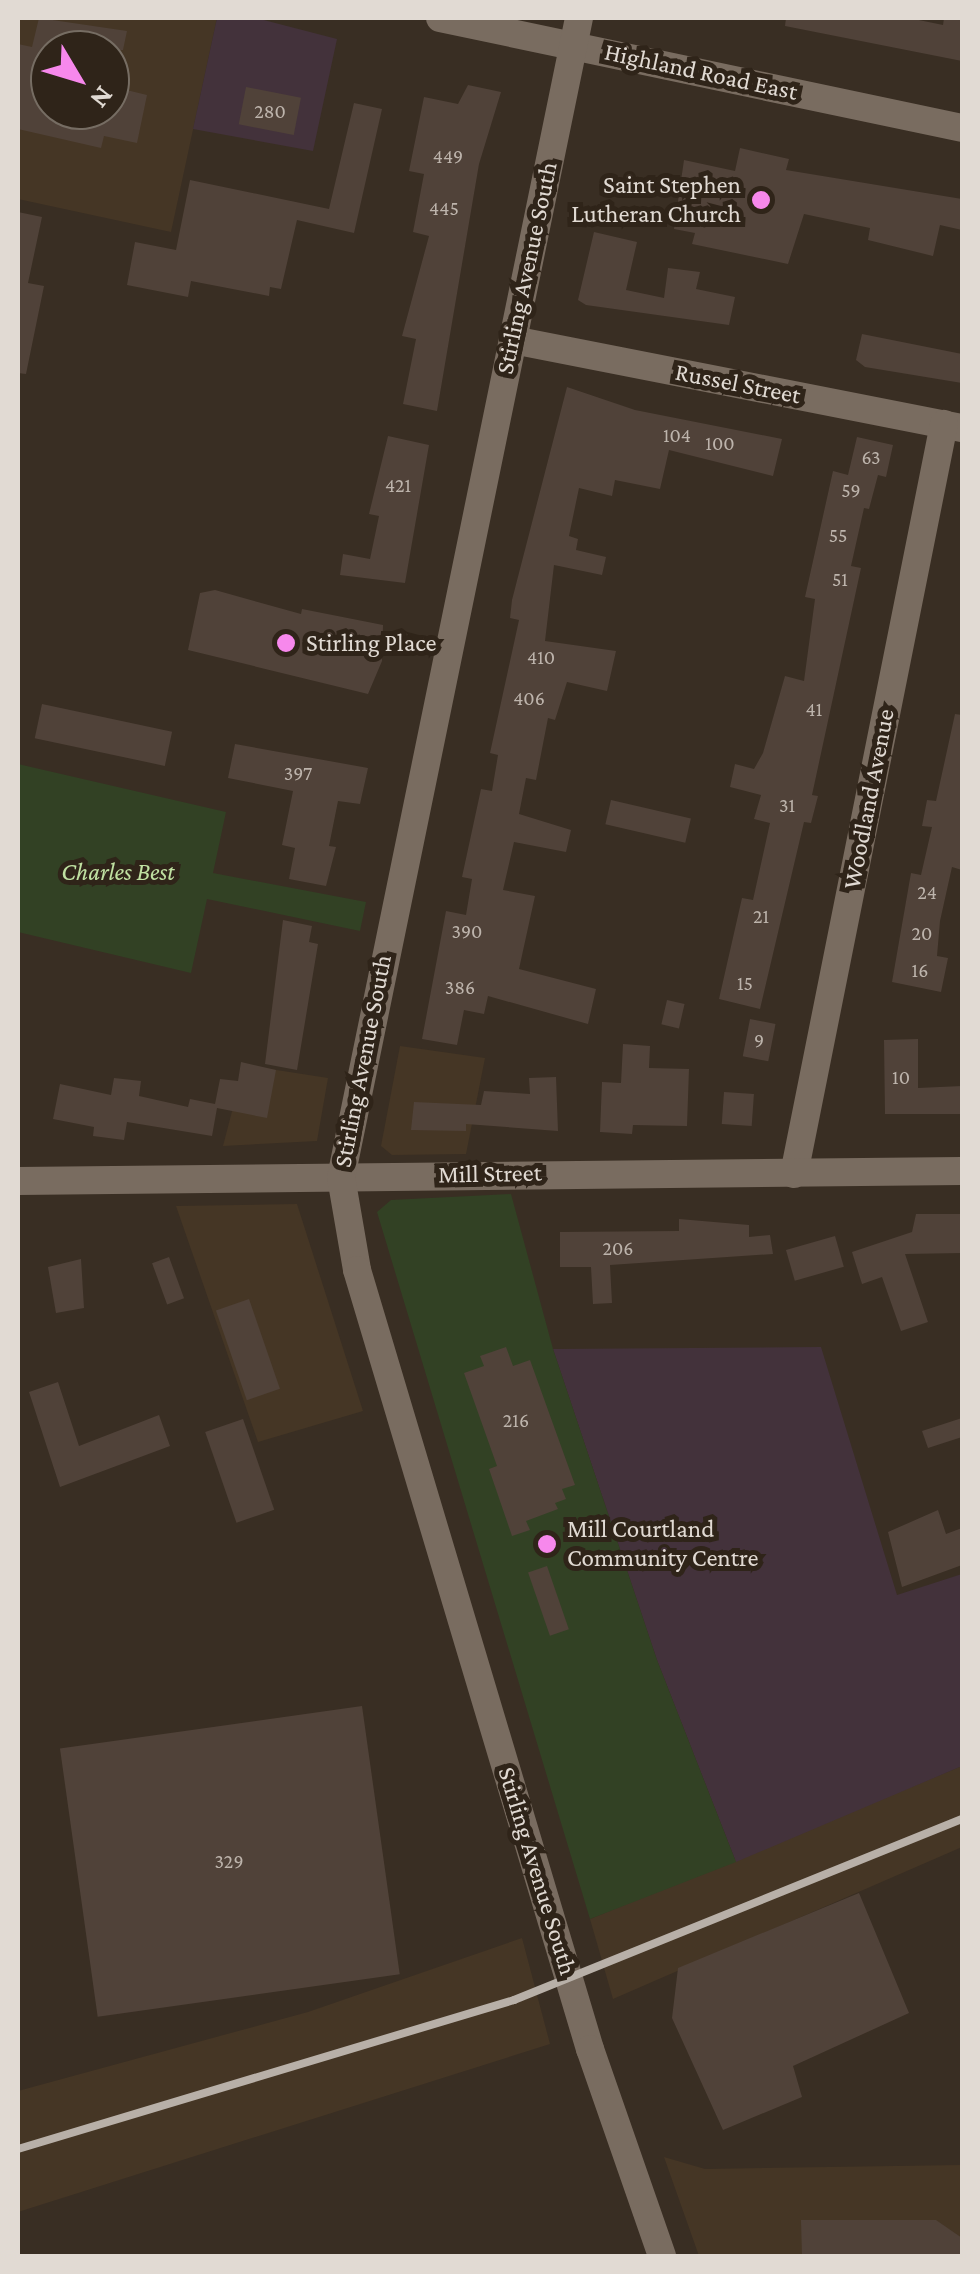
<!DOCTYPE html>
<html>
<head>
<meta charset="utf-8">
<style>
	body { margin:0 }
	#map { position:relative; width:980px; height:2274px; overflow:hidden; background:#392e23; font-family:"Crimson Pro",serif }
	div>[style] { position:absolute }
	.built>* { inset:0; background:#453625 }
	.industrial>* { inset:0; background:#43323b }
	.green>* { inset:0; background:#324124 }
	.building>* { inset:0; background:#504239; transform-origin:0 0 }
	.minor>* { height:28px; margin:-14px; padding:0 14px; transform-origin:14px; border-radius:14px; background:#796c60 }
	.tertiary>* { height:28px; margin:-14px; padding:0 14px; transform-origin:14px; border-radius:14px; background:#796c60 }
	.rail>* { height:8px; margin:-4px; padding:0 4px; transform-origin:4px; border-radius:4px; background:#b8b0a8 }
	.dots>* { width:28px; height:28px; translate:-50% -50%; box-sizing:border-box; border:5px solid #2f2419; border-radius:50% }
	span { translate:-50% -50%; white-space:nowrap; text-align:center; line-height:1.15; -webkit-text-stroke:10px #2f2419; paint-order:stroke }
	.number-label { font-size:20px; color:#bdb4ac }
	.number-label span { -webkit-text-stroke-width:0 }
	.street-label { font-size:25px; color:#e1dad3 }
	.poi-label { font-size:25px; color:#e1dad3 }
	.right { translate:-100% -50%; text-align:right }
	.left { translate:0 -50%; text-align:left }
	.park-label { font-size:25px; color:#c0e1a2; font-style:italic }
	.frame { position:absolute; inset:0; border:20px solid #e1dad3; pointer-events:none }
	.north { position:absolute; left:30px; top:30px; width:100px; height:100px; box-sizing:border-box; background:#2f2419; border:2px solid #766d63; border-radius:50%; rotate:128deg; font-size:28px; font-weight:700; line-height:40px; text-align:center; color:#e1dad3 }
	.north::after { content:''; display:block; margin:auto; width:35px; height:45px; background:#f788ec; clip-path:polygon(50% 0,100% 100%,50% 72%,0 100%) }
</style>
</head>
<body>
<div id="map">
	<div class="built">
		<i style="clip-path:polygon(evenodd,18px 18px,217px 18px,171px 232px,18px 199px,18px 18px,50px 50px,110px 50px,110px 110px,50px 110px,50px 50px)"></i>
		<i style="clip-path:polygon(400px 1046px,485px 1058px,466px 1154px,392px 1155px,381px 1146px)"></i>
		<i style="clip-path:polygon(244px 1065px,328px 1078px,317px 1141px,223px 1146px)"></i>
		<i style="clip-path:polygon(297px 1204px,363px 1411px,258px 1442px,176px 1206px)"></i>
		<i style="clip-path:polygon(962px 1766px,962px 1847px,613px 1999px,590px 1919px)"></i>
		<i style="clip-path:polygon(522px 1938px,550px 2044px,18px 2212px,18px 2091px,308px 2012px)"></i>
		<i style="clip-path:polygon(664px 2157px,705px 2169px,962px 2165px,962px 2256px,699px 2256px)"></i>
	</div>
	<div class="industrial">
		<i style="clip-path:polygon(217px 18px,256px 18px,337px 39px,313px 151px,193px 129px)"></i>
		<i style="clip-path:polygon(821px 1347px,897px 1595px,962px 1574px,962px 1766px,736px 1862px,657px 1660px,553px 1349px)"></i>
	</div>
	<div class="green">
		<i style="clip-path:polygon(18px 764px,226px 812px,213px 873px,366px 902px,360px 931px,207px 899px,191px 973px,18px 932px)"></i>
		<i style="clip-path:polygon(511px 1194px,553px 1349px,657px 1660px,736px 1862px,590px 1919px,377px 1212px,391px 1200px)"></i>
	</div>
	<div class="building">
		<i style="clip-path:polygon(39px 18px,127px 31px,123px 50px,50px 50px,50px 110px,110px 110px,110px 86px,147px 95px,137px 143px,104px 136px,101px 148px,18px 129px,18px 44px,32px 47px)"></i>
		<i style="clip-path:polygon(786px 18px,909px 18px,943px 25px,944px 18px,962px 18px,962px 61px,785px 26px)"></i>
		<i style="clip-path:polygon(468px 85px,501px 92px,479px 164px,437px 411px,403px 404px,416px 339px,402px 336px,429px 236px,413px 232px,424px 174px,409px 171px,424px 97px,458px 104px)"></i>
		<i style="left:246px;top:87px;width:56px;height:38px;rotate:11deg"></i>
		<i style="clip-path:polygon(354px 103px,382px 109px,354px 233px,297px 220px,281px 289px,270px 287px,269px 296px,191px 281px,188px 297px,127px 285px,135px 242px,176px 250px,190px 180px,329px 209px)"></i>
		<i style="clip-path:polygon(740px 148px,789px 159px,786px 170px,962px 199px,962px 230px,940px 225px,933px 256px,868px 240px,870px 228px,804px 214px,788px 264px,692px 244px,695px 233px,674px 229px,684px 160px,735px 171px)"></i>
		<i style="clip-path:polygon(18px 212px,42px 217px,28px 283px,44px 286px,26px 374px,18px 373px)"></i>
		<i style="clip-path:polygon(594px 232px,637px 242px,626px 290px,664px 298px,668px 268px,700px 272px,696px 289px,735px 297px,729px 325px,586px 305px,578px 300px)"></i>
		<i style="clip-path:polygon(862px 334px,962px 354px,962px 383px,865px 367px,856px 360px)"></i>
		<i style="clip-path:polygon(567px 387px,635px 410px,782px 439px,773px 476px,669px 450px,660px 489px,615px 480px,612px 496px,579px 488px,569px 536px,578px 539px,576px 550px,606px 557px,602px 575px,554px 565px,545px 641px,616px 651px,607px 691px,567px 682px,555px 720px,548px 718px,536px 780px,526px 778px,519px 814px,571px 830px,566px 852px,514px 842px,503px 890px,535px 896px,519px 969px,596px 989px,588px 1024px,488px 996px,484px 1014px,464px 1010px,457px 1045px,422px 1039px,446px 911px,466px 915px,472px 879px,462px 877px,481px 789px,492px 791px,498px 755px,490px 753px,519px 620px,510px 618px,512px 600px)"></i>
		<i style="clip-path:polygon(388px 436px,429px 445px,405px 583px,340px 575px,343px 554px,370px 559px,379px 516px,369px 514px)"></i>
		<i style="clip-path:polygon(857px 437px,893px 445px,886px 477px,878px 475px,869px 509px,864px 508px,851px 566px,861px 568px,812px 795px,818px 796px,811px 823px,804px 822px,760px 1009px,719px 999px,742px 898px,753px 900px,770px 823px,754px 819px,761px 795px,730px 787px,735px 764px,754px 769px,763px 753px,785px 676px,804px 681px,815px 599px,805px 597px,833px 471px,848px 475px)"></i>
		<i style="clip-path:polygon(215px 590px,301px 614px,302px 609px,383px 625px,382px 661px,368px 694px,188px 650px,200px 593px)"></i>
		<i style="left:42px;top:704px;width:133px;height:35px;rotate:12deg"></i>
		<i style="clip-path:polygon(955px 714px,962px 715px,962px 870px,952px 867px,940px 921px,937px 956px,948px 958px,941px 992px,892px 982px,911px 873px,921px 875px,932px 827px,922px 826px,927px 800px,936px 801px)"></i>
		<i style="clip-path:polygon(235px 744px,368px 768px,360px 804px,338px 801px,329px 846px,336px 847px,326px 886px,289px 879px,295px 848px,282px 845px,293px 791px,228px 778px)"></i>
		<i style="left:611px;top:800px;width:82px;height:25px;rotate:13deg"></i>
		<i style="clip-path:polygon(283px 920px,312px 926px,309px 942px,318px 944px,297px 1070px,265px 1064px)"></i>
		<i style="left:667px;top:1000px;width:18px;height:25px;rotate:13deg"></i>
		<i style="left:750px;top:1019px;width:26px;height:38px;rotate:11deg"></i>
		<i style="clip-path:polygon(918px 1039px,918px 1088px,962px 1086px,962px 1114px,885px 1114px,884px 1040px)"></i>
		<i style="clip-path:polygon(623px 1044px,650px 1046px,649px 1068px,689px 1069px,687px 1126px,633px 1125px,632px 1134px,600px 1132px,602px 1082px,621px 1083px)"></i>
		<i style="clip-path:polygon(241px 1062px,276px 1070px,267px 1118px,217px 1108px,212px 1136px,127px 1122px,124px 1140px,93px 1136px,94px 1127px,53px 1119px,60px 1084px,111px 1095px,114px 1078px,141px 1081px,139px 1096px,188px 1107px,190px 1099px,215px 1104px,220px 1079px,238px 1081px)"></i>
		<i style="clip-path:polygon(556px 1077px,558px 1131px,466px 1124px,466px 1131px,411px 1130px,414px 1102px,481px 1105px,484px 1091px,530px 1094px,529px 1078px)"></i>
		<i style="left:724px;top:1092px;width:30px;height:32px;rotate:4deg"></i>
		<i style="clip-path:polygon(916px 1214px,962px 1214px,962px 1253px,905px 1254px,928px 1322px,901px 1331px,882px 1277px,862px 1284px,852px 1252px,912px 1232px)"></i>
		<i style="clip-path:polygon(679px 1219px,749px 1225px,749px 1237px,770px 1235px,773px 1254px,610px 1265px,612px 1303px,593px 1304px,591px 1267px,560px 1267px,560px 1232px,679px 1231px)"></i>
		<i style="left:835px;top:1236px;width:32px;height:51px;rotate:74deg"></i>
		<i style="left:169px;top:1257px;width:44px;height:18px;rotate:70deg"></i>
		<i style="clip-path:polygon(81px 1259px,84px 1308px,56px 1313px,48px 1267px)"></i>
		<i style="left:249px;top:1299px;width:95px;height:35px;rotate:71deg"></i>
		<i style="clip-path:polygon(506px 1347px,513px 1366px,530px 1360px,575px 1485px,562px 1489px,566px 1499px,555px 1503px,558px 1509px,526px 1521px,530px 1530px,512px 1536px,489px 1469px,497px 1466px,464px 1373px,484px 1366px,480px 1356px)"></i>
		<i style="clip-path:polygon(58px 1382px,79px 1446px,159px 1415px,170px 1446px,60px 1487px,29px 1392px)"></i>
		<i style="clip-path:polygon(962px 1418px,962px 1437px,928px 1448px,922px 1431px)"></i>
		<i style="left:243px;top:1419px;width:96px;height:40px;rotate:71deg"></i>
		<i style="clip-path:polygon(938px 1510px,946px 1534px,962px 1528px,962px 1565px,902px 1587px,888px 1532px)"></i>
		<i style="left:547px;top:1566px;width:67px;height:20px;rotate:71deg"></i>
		<i style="left:362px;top:1706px;width:271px;height:305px;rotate:82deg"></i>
		<i style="clip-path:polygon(859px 1893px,909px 2013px,793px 2066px,802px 2097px,723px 2130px,672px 2018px,678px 1968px)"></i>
		<i style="clip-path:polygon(801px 2220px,936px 2220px,962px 2238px,962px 2256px,802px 2256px)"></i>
	</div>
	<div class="minor">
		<i style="left:513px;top:340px;width:457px;rotate:11.1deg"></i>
		<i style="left:794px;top:1174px;width:765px;rotate:-78.69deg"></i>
		<i style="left:18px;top:1181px;width:944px;rotate:-0.61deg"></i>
	</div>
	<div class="tertiary">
		<i style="left:440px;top:18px;width:533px;rotate:11.9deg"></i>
		<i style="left:579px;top:18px;width:1183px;rotate:101.6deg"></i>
		<i style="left:341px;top:1177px;width:94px;rotate:80.2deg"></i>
		<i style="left:357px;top:1270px;width:813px;rotate:73.35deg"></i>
		<i style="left:590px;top:2049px;width:219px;rotate:70.8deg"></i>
	</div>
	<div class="rail">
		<i style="left:18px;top:2149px;width:518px;rotate:-16.72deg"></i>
		<i style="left:514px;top:2000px;width:483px;rotate:-22deg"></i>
	</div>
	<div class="dots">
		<i style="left:761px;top:200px;background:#f788ec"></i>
		<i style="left:286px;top:643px;background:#f788ec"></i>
		<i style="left:547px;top:1544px;background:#f788ec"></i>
	</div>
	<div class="number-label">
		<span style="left:270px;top:111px">280</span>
		<span style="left:448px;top:156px">449</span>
		<span style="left:444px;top:208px">445</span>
		<span style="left:677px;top:435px">104</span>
		<span style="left:720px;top:443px">100</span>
		<span style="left:871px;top:457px">63</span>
		<span style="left:398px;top:485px">421</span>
		<span style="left:851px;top:490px">59</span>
		<span style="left:838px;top:535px">55</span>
		<span style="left:840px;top:579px">51</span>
		<span style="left:541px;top:657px">410</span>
		<span style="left:529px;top:698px">406</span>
		<span style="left:814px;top:709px">41</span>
		<span style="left:298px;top:773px">397</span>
		<span style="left:787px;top:805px">31</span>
		<span style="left:927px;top:892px">24</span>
		<span style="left:761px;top:916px">21</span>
		<span style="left:467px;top:931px">390</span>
		<span style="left:922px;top:933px">20</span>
		<span style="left:920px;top:970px">16</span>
		<span style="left:745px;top:983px">15</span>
		<span style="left:460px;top:987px">386</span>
		<span style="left:759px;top:1040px">9</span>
		<span style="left:901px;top:1077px">10</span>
		<span style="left:618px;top:1248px">206</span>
		<span style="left:516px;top:1420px">216</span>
		<span style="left:229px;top:1861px">329</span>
	</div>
	<div class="street-label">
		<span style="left:701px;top:72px;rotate:12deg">Highland Road East</span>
		<span style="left:527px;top:268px;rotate:-78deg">Stirling Avenue South</span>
		<span style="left:738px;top:384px;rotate:11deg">Russel Street</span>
		<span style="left:869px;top:799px;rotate:-79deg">Woodland Avenue</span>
		<span style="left:363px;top:1061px;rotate:-79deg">Stirling Avenue South</span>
		<span style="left:490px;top:1174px;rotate:-1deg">Mill Street</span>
		<span style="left:537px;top:1871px;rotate:73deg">Stirling Avenue South</span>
	</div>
	<div class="poi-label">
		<span class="right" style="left:741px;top:200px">Saint Stephen<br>Lutheran Church</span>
		<span class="left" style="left:306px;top:643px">Stirling Place</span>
		<span class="left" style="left:567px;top:1544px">Mill Courtland<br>Community Centre</span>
	</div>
	<div class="park-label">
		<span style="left:118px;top:872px">Charles Best</span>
	</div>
	<div class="frame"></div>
	<div class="north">N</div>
</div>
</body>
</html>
